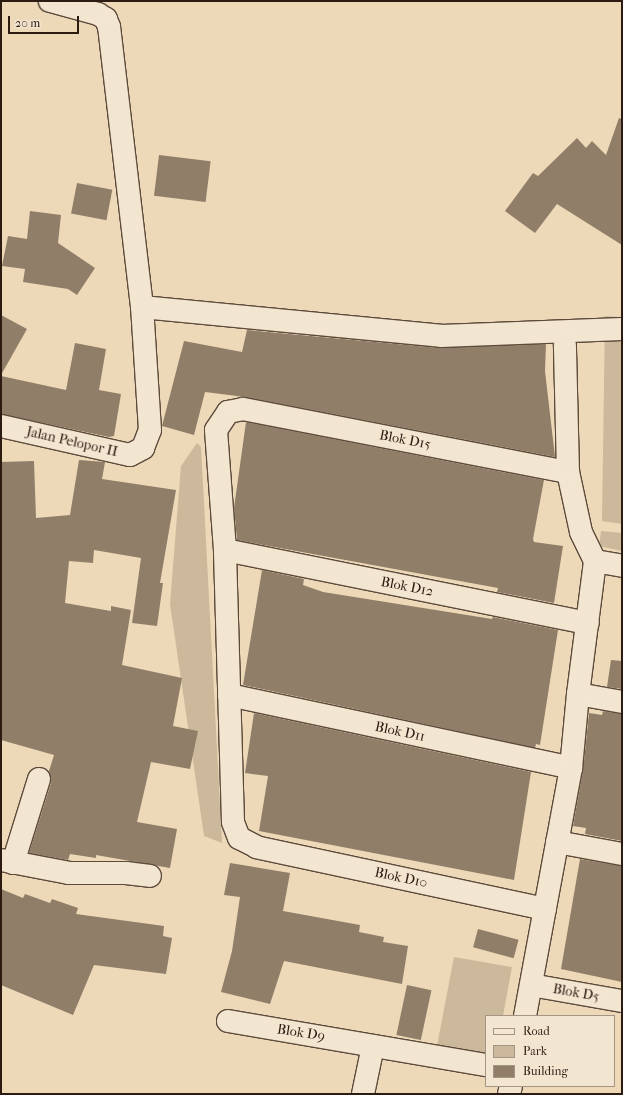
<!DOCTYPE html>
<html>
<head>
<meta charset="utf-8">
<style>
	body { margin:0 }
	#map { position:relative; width:623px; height:1095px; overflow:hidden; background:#edd9b8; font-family:"IM FELL French Canon",serif }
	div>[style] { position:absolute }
	.green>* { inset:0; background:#ccb99c }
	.building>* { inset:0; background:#917e68; transform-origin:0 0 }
	.roads { filter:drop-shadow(1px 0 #5d4a3c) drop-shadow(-1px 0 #5d4a3c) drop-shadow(0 1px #5d4a3c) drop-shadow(0 -1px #5d4a3c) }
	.minor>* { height:22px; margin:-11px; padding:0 11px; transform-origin:11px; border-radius:11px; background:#f3e6d1 }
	span { translate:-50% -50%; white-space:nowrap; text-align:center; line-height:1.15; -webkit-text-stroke:4px #f3e6d1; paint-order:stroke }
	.street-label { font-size:14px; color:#2d1b12 }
	.frame { position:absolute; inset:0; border:2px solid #2d1b12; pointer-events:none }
	.legend { position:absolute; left:485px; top:1015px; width:130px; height:72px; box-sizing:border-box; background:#f3e6d1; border:1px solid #a49585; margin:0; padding:5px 7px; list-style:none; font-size:12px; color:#2d1b12 }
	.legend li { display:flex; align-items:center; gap:8px; height:20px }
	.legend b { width:20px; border:1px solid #a49585 }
	.scale { position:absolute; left:8px; top:16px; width:71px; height:18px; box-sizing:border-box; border:2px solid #2d1b12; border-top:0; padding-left:5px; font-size:12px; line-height:14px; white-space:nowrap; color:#2d1b12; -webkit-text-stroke:3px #f3e6d1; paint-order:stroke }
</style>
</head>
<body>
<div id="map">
	<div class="green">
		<i style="clip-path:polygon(605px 316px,622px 317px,622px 524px,602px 521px)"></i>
		<i style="clip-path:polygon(197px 443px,201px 447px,222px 843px,204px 836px,170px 604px,181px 466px)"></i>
		<i style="clip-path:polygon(601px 531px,622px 533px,622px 551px,599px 546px)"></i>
		<i style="clip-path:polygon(454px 957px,512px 967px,503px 1016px,486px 1016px,486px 1054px,437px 1046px)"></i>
	</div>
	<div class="building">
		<i style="clip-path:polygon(619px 118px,622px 119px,622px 245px,557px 204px,535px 233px,505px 211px,533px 173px,538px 176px,577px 138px,586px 148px,592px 141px,606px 155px)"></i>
		<i style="left:159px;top:155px;width:52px;height:41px;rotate:7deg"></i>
		<i style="left:77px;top:183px;width:36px;height:31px;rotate:11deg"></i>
		<i style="clip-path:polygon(30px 211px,61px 215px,58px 243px,95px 268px,77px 295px,68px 289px,23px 282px,25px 269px,2px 266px,8px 236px,27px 239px)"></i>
		<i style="clip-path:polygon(1px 315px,27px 329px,1px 375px)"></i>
		<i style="clip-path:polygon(247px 330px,440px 348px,546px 344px,545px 371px,555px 457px,245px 397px,205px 392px,194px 435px,162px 426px,184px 341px,242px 352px)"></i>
		<i style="clip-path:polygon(75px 343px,106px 349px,99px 390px,121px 394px,114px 436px,109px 437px,1px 414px,1px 376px,66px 390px)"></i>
		<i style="clip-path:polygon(246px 422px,544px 480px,533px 539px,534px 542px,563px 546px,554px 603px,497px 592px,498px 588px,237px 540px,234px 508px)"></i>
		<i style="clip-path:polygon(79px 460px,105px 462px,102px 479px,176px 490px,160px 583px,163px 583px,157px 626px,132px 623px,141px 558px,94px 550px,93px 563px,69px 561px,65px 603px,111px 611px,111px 606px,131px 610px,122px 665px,182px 678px,173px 726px,198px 731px,190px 769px,151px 762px,137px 822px,177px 829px,170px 868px,96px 855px,96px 858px,70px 854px,68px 860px,29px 853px,51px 783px,49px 771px,54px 755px,1px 740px,1px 462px,34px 461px,36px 518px,70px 515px)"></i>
		<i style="clip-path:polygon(262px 570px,304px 579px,303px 585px,323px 592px,492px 619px,493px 617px,558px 630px,540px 745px,536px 744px,535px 748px,243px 685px)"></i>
		<i style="clip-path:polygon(611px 660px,622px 661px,622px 689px,607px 687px)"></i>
		<i style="clip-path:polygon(603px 711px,622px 714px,622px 841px,585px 834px,586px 828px,573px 826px,583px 770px,589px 713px,602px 715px)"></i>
		<i style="clip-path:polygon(254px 713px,531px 772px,514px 880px,259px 831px,268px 776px,245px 773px)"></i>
		<i style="clip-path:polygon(580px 859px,622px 866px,622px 982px,561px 969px)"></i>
		<i style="clip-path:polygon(230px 863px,290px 873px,283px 911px,360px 925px,359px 932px,384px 937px,383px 942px,408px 946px,402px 984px,284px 961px,270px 1004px,221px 992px,232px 951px,240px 897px,224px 895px)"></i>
		<i style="clip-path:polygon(1px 889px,23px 898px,25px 894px,50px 903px,52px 899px,78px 908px,76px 914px,164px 926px,163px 936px,172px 938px,166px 974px,94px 965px,73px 1015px,1px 985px)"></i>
		<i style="left:478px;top:929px;width:42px;height:19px;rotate:15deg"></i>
		<i style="left:407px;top:985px;width:25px;height:51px;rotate:12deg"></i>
	</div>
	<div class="roads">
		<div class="minor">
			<i style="left:142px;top:307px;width:300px;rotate:5.5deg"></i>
			<i style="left:441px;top:336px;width:181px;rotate:-2.2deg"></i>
			<i style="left:1px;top:426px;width:132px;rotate:12.7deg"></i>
			<i style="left:130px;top:455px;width:15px;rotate:-28deg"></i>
			<i style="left:143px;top:448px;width:19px;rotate:-69deg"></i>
			<i style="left:150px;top:430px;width:123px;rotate:-93.7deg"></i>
			<i style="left:142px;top:307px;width:282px;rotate:-96.7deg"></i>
			<i style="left:109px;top:27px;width:9px;rotate:-111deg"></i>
			<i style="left:106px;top:19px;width:9px;rotate:-148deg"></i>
			<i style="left:98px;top:14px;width:50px;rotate:-164.8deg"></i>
			<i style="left:225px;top:550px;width:370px;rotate:11.4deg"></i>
			<i style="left:595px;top:561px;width:27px;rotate:10deg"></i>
			<i style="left:578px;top:694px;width:45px;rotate:10.3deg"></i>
			<i style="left:229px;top:695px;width:350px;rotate:12deg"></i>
			<i style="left:557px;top:842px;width:66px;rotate:10.5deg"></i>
			<i style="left:1px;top:860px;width:69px;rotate:10.8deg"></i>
			<i style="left:69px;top:873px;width:57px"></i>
			<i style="left:126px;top:873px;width:24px;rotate:7deg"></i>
			<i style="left:13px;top:863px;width:88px;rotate:-72.8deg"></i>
			<i style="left:545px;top:909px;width:295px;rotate:-167.9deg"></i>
			<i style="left:257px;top:847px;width:20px;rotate:-153deg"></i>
			<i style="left:239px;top:838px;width:17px;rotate:-111deg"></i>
			<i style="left:233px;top:822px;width:272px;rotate:-91.7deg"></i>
			<i style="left:225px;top:550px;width:120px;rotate:-94.3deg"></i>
			<i style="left:216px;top:430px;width:22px;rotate:-56deg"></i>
			<i style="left:228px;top:412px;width:15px;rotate:-11deg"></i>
			<i style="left:243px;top:409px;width:331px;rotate:11deg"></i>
			<i style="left:531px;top:985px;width:92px;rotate:10deg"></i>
			<i style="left:525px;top:1016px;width:252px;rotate:-79.5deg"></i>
			<i style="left:571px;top:768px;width:74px;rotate:-84.6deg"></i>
			<i style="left:578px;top:694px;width:134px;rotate:-82.7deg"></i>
			<i style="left:595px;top:561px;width:32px;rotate:-116deg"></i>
			<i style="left:581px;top:532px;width:61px;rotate:-102.2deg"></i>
			<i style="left:568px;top:472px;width:127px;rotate:-91.4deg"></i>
			<i style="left:228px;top:1021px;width:262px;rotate:9.7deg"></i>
			<i style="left:363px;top:1094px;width:49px;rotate:-78.2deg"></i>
			<i style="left:509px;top:1094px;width:8px;rotate:-76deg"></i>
		</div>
	</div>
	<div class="street-label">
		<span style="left:405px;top:440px;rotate:11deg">Blok D15</span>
		<span style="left:72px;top:442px;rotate:13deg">Jalan Pelopor II</span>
		<span style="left:407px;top:587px;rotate:11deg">Blok D12</span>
		<span style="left:400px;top:732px;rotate:12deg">Blok D11</span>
		<span style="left:401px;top:878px;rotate:12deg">Blok D10</span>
		<span style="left:576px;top:993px;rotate:10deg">Blok D5</span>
		<span style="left:301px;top:1033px;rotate:9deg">Blok D9</span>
	</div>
	<div class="frame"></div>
	<ul class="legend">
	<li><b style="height:5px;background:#f3e6d1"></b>Road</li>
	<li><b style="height:11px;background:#ccb99c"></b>Park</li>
	<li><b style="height:11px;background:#917e68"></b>Building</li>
	</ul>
	<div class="scale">20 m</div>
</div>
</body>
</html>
